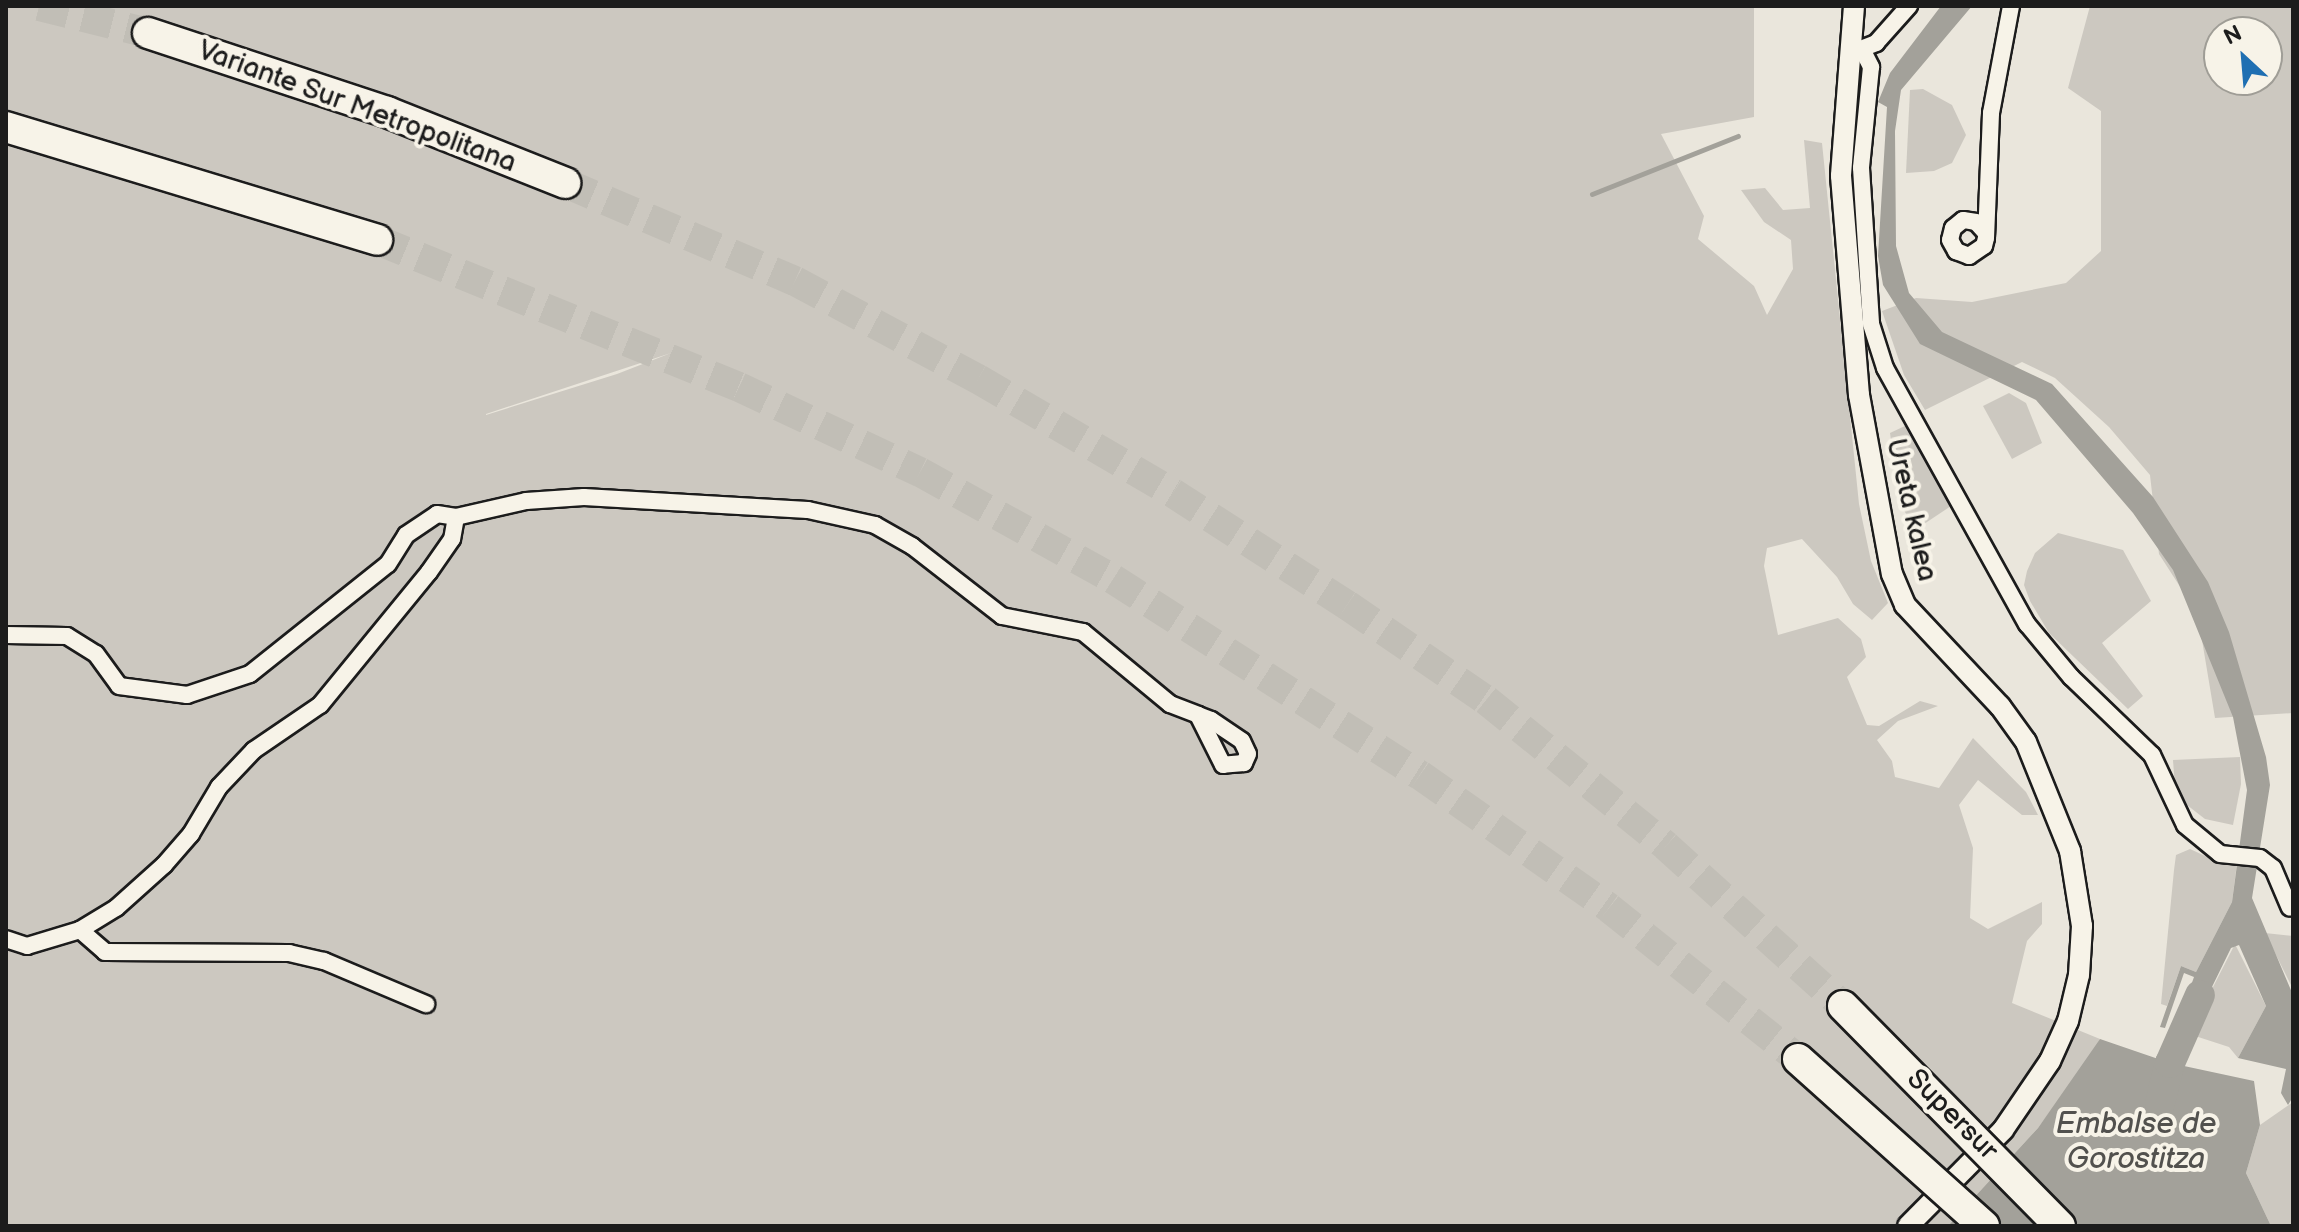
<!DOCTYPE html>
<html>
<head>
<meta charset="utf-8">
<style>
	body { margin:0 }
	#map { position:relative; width:2299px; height:1232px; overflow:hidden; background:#eae6dc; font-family:"Balsamiq Sans",sans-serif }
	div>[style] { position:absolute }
	.green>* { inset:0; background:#ccc8c0 }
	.water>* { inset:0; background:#a3a19a }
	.stream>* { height:5px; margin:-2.5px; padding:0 2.5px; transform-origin:2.5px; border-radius:2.5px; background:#a3a19a }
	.river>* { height:30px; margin:-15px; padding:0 15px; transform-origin:15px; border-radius:15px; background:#a3a19a }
	.motorway-tunnel>* { height:30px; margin-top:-15px; transform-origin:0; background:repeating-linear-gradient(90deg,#c1beb6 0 30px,transparent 0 45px) }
	.roads { filter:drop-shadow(2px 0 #1c1c1c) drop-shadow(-2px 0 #1c1c1c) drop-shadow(0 2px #1c1c1c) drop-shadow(0 -2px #1c1c1c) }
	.minor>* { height:16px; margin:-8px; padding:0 8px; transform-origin:8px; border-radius:8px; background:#f7f3e8 }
	.tertiary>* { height:20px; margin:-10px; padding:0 10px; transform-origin:10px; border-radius:10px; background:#f7f3e8 }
	.motorway>* { height:30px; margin:-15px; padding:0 15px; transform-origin:15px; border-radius:15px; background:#f7f3e8 }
	.bridges { filter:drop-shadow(2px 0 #1c1c1c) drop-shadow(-2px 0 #1c1c1c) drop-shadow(0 2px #1c1c1c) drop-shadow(0 -2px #1c1c1c) }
	.motorway-bridge>* { height:30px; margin:-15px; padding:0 15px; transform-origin:15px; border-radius:15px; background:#f7f3e8 }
	span { translate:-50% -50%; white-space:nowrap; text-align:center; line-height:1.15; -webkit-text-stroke:8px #f7f3e8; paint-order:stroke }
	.street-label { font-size:28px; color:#1c1c1c }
	.water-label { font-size:30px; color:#52514e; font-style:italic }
	.frame { position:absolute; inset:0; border:8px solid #1c1c1c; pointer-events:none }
	.north { position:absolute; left:2203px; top:16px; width:80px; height:80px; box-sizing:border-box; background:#f7f3e8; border:2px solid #9f9d96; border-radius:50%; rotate:334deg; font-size:22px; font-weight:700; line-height:32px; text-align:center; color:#1c1c1c }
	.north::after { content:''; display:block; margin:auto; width:28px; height:36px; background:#1f6fb2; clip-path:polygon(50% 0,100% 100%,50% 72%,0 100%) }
</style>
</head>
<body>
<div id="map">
	<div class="green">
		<i style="clip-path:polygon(evenodd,6px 6px,1754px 6px,1754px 117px,1661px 134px,1704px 216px,1698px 239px,1754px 286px,1767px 315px,1793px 269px,1791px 240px,1764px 222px,1741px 190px,1765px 188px,1783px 210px,1810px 208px,1804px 140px,1822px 143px,1859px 504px,1871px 561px,1888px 603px,1872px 620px,1853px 604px,1837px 577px,1802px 539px,1767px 548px,1764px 566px,1778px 635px,1838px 618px,1861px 639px,1866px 657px,1847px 677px,1867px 725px,1879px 726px,1920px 701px,1938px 706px,1898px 721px,1877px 740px,1892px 761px,1895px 777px,1939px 788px,1973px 738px,2026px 792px,2038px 815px,2022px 815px,1978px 780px,1959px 805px,1973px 848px,1970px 918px,1988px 929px,2042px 902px,2042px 924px,2027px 941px,2012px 1003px,2100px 1039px,2093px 1053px,2038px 1128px,1948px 1226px,6px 1226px,6px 6px,671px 353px,617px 374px,486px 415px,486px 414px,671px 353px)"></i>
		<i style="clip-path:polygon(evenodd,2090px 6px,2293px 6px,2293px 713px,2215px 718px,2202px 640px,2186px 596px,2159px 554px,2150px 475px,2109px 427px,2055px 378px,2022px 362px,1925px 410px,1904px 375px,1882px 311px,1916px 298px,1972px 302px,2066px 283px,2101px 251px,2101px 111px,2068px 88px,2090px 6px,2219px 32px,2267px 32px,2267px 80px,2219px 80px,2219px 32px)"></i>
		<i style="clip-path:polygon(1923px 89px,1952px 105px,1966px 135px,1952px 163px,1934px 171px,1906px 173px,1910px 90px)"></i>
		<i style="clip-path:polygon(2009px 393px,2026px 403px,2042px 443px,2012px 459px,1983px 406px)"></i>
		<i style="clip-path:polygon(1907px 425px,1951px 506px,1915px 530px,1900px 503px,1890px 433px)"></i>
		<i style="clip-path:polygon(2058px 533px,2123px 550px,2151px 601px,2102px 643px,2143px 696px,2128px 709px,2049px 633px,2030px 601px,2024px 585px,2027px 571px,2035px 553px)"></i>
		<i style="clip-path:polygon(2240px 757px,2241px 784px,2233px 825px,2205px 819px,2187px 805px,2175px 787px,2173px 760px)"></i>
		<i style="clip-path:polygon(2190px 849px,2218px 862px,2237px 863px,2232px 902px,2196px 972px,2181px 966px,2167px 1006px,2161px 1004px,2174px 870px,2176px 855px)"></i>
		<i style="clip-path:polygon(2265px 933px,2293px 936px,2293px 989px)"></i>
		<i style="clip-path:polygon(2235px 944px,2266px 1006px,2238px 1058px,2229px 1047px,2189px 1034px)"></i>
		<i style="clip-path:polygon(2293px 1102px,2293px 1226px,2271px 1226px,2246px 1173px,2260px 1125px)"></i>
	</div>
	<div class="water">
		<i style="clip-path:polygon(1941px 6px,1972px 6px,1901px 90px,1895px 131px,1896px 246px,1909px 293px,1942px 332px,2052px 384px,2153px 497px,2208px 582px,2229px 632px,2266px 757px,2270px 785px,2252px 898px,2293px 995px,2293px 1097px,2288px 1105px,2281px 1093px,2286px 1069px,2238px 1058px,2266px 1006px,2239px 945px,2231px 948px,2189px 1034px,2175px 1030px,2194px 977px,2184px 973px,2165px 1028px,2160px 1027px,2181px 966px,2196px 972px,2232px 902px,2247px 790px,2233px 717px,2173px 570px,2133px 513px,2036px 400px,1920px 344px,1883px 285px,1878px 256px,1887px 107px,1878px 102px,1890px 73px)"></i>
		<i style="clip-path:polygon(2100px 1039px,2170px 1063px,2254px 1081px,2260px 1125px,2246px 1173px,2271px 1226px,1948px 1226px,2038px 1128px)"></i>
	</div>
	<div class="stream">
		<i style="left:1592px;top:194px;width:157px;rotate:-21.7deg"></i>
	</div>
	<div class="river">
		<i style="left:2160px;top:1103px;width:41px;rotate:-76deg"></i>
		<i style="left:2170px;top:1063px;width:74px;rotate:-66.2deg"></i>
	</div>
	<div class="motorway-tunnel">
		<i style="left:39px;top:6px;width:112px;rotate:13.9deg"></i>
		<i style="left:565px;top:183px;width:250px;rotate:23.1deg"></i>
		<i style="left:795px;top:281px;width:208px;rotate:28.2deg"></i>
		<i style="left:978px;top:379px;width:226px;rotate:30.3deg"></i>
		<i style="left:1173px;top:493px;width:207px;rotate:32.8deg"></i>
		<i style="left:1347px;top:605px;width:168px;rotate:34.4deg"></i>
		<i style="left:1486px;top:700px;width:232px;rotate:39deg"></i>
		<i style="left:1666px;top:846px;width:239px;rotate:42.1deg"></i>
		<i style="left:377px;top:240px;width:391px;rotate:22.1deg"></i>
		<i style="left:739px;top:387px;width:200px;rotate:25.2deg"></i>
		<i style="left:920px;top:472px;width:221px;rotate:29deg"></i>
		<i style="left:1113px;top:579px;width:364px;rotate:32.6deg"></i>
		<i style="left:1420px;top:775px;width:231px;rotate:35.1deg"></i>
		<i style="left:1609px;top:908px;width:242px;rotate:38.6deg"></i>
	</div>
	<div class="roads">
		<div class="minor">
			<i style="left:1863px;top:51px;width:18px;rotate:63deg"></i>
			<i style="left:1871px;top:67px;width:101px;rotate:95.7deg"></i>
			<i style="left:1861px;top:168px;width:156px;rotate:86.3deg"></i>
			<i style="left:1871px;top:324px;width:46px;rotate:72.3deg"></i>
			<i style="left:1885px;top:368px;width:293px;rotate:61deg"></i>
			<i style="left:2027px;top:624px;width:69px;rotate:50.3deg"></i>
			<i style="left:2071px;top:677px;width:112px;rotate:43.9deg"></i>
			<i style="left:2152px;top:755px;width:77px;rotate:64.8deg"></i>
			<i style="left:2185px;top:825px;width:45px;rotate:39.6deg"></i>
			<i style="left:2220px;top:854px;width:40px;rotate:5.7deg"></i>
			<i style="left:2260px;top:858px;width:16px;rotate:38deg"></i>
			<i style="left:2273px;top:868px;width:43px;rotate:67deg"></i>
			<i style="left:1853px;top:52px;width:25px;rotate:-21deg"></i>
			<i style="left:1876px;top:43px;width:50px;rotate:-48.3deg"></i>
			<i style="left:1985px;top:232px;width:13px;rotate:-132deg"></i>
			<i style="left:1976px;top:222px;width:13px;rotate:-171deg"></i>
			<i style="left:1963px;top:220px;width:13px;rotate:141deg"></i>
			<i style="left:1953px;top:228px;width:12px;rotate:104deg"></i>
			<i style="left:1950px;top:240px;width:13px;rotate:61deg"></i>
			<i style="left:1956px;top:251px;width:14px;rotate:21deg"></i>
			<i style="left:1969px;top:256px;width:18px;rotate:-34deg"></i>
			<i style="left:1984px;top:246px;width:8px;rotate:-76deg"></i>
			<i style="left:1986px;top:238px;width:125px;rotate:-87.7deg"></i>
			<i style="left:1991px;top:113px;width:109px;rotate:-79.4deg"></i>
			<i style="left:456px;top:517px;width:72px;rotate:-12.9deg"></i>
			<i style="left:526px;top:501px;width:58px;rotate:-3.9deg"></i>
			<i style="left:584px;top:497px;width:224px;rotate:3.3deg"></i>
			<i style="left:808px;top:510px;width:69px;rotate:12.6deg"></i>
			<i style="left:875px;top:525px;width:43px;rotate:29.6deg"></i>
			<i style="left:912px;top:546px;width:114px;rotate:37.9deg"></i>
			<i style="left:1002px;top:616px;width:83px;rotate:11.2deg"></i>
			<i style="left:1083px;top:632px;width:113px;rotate:39.6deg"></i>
			<i style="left:1170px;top:704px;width:30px;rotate:21deg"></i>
			<i style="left:1198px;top:715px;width:14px;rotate:21deg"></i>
			<i style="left:1211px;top:720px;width:37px;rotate:34deg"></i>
			<i style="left:1242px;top:741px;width:14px;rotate:65deg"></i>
			<i style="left:1248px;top:754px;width:10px;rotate:114deg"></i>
			<i style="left:1244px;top:763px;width:21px;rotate:175deg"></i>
			<i style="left:1223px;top:765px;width:56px;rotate:-116.6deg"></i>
			<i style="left:6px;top:635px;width:61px;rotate:0.9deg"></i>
			<i style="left:67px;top:636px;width:34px;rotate:32deg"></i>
			<i style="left:96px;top:654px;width:39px;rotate:54deg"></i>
			<i style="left:119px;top:686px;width:69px;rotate:7.5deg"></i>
			<i style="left:187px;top:695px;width:66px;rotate:-18.4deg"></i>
			<i style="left:250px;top:674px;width:176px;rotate:-38.6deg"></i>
			<i style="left:388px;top:564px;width:34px;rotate:-58deg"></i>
			<i style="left:406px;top:535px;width:37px;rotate:-34deg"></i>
			<i style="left:437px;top:514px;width:19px;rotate:9deg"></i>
			<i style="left:456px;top:517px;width:22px;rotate:100deg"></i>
			<i style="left:452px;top:539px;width:40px;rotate:124.9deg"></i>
			<i style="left:429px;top:572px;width:172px;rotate:129.3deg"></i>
			<i style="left:320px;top:705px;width:80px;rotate:145.7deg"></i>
			<i style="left:254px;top:750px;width:51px;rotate:133.4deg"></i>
			<i style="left:219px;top:787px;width:55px;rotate:120.8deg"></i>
			<i style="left:191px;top:834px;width:41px;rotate:131.1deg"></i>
			<i style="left:164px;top:865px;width:64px;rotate:138.1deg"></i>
			<i style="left:116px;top:908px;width:42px;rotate:148.6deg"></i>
			<i style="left:80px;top:930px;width:55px;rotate:163.2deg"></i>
			<i style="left:27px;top:946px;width:22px;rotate:-162deg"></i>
			<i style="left:80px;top:930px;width:33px;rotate:41deg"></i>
			<i style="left:105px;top:952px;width:184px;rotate:0.3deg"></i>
			<i style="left:289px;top:953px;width:36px;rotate:13deg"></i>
			<i style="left:324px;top:961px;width:111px;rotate:22.9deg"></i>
		</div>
		<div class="tertiary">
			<i style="left:1854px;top:6px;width:170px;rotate:94.4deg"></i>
			<i style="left:1841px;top:176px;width:220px;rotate:85.3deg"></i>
			<i style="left:1859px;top:395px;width:182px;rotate:79.6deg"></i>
			<i style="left:1892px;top:574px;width:34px;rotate:67deg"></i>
			<i style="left:1905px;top:605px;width:139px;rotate:46.8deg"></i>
			<i style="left:2000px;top:706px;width:44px;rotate:54.2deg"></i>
			<i style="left:2026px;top:742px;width:118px;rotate:68deg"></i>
			<i style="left:2070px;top:851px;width:76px;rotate:80.9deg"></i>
			<i style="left:2082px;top:926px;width:49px;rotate:93.5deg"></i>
			<i style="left:2079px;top:975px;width:47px;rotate:103.4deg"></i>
			<i style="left:2068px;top:1021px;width:44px;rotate:114.2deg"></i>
			<i style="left:2050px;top:1061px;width:83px;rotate:124.3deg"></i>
			<i style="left:2003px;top:1130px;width:135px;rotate:134.7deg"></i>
		</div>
		<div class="motorway">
			<i style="left:148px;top:33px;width:252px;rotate:18.3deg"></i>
			<i style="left:387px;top:112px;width:192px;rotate:21.7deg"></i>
			<i style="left:6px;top:127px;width:388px;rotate:16.9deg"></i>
		</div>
	</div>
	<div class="bridges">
		<div class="motorway-bridge">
			<i style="left:1843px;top:1006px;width:309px;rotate:45.4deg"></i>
			<i style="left:1798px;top:1059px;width:250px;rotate:41.9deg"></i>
		</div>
	</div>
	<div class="street-label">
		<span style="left:357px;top:107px;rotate:20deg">Variante Sur Metropolitana</span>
		<span style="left:1911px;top:510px;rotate:77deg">Ureta kalea</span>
		<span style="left:1952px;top:1115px;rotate:45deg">Supersur</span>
	</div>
	<div class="water-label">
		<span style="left:2136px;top:1141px">Embalse de<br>Gorostitza</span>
	</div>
	<div class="frame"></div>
	<div class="north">N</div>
</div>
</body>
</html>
